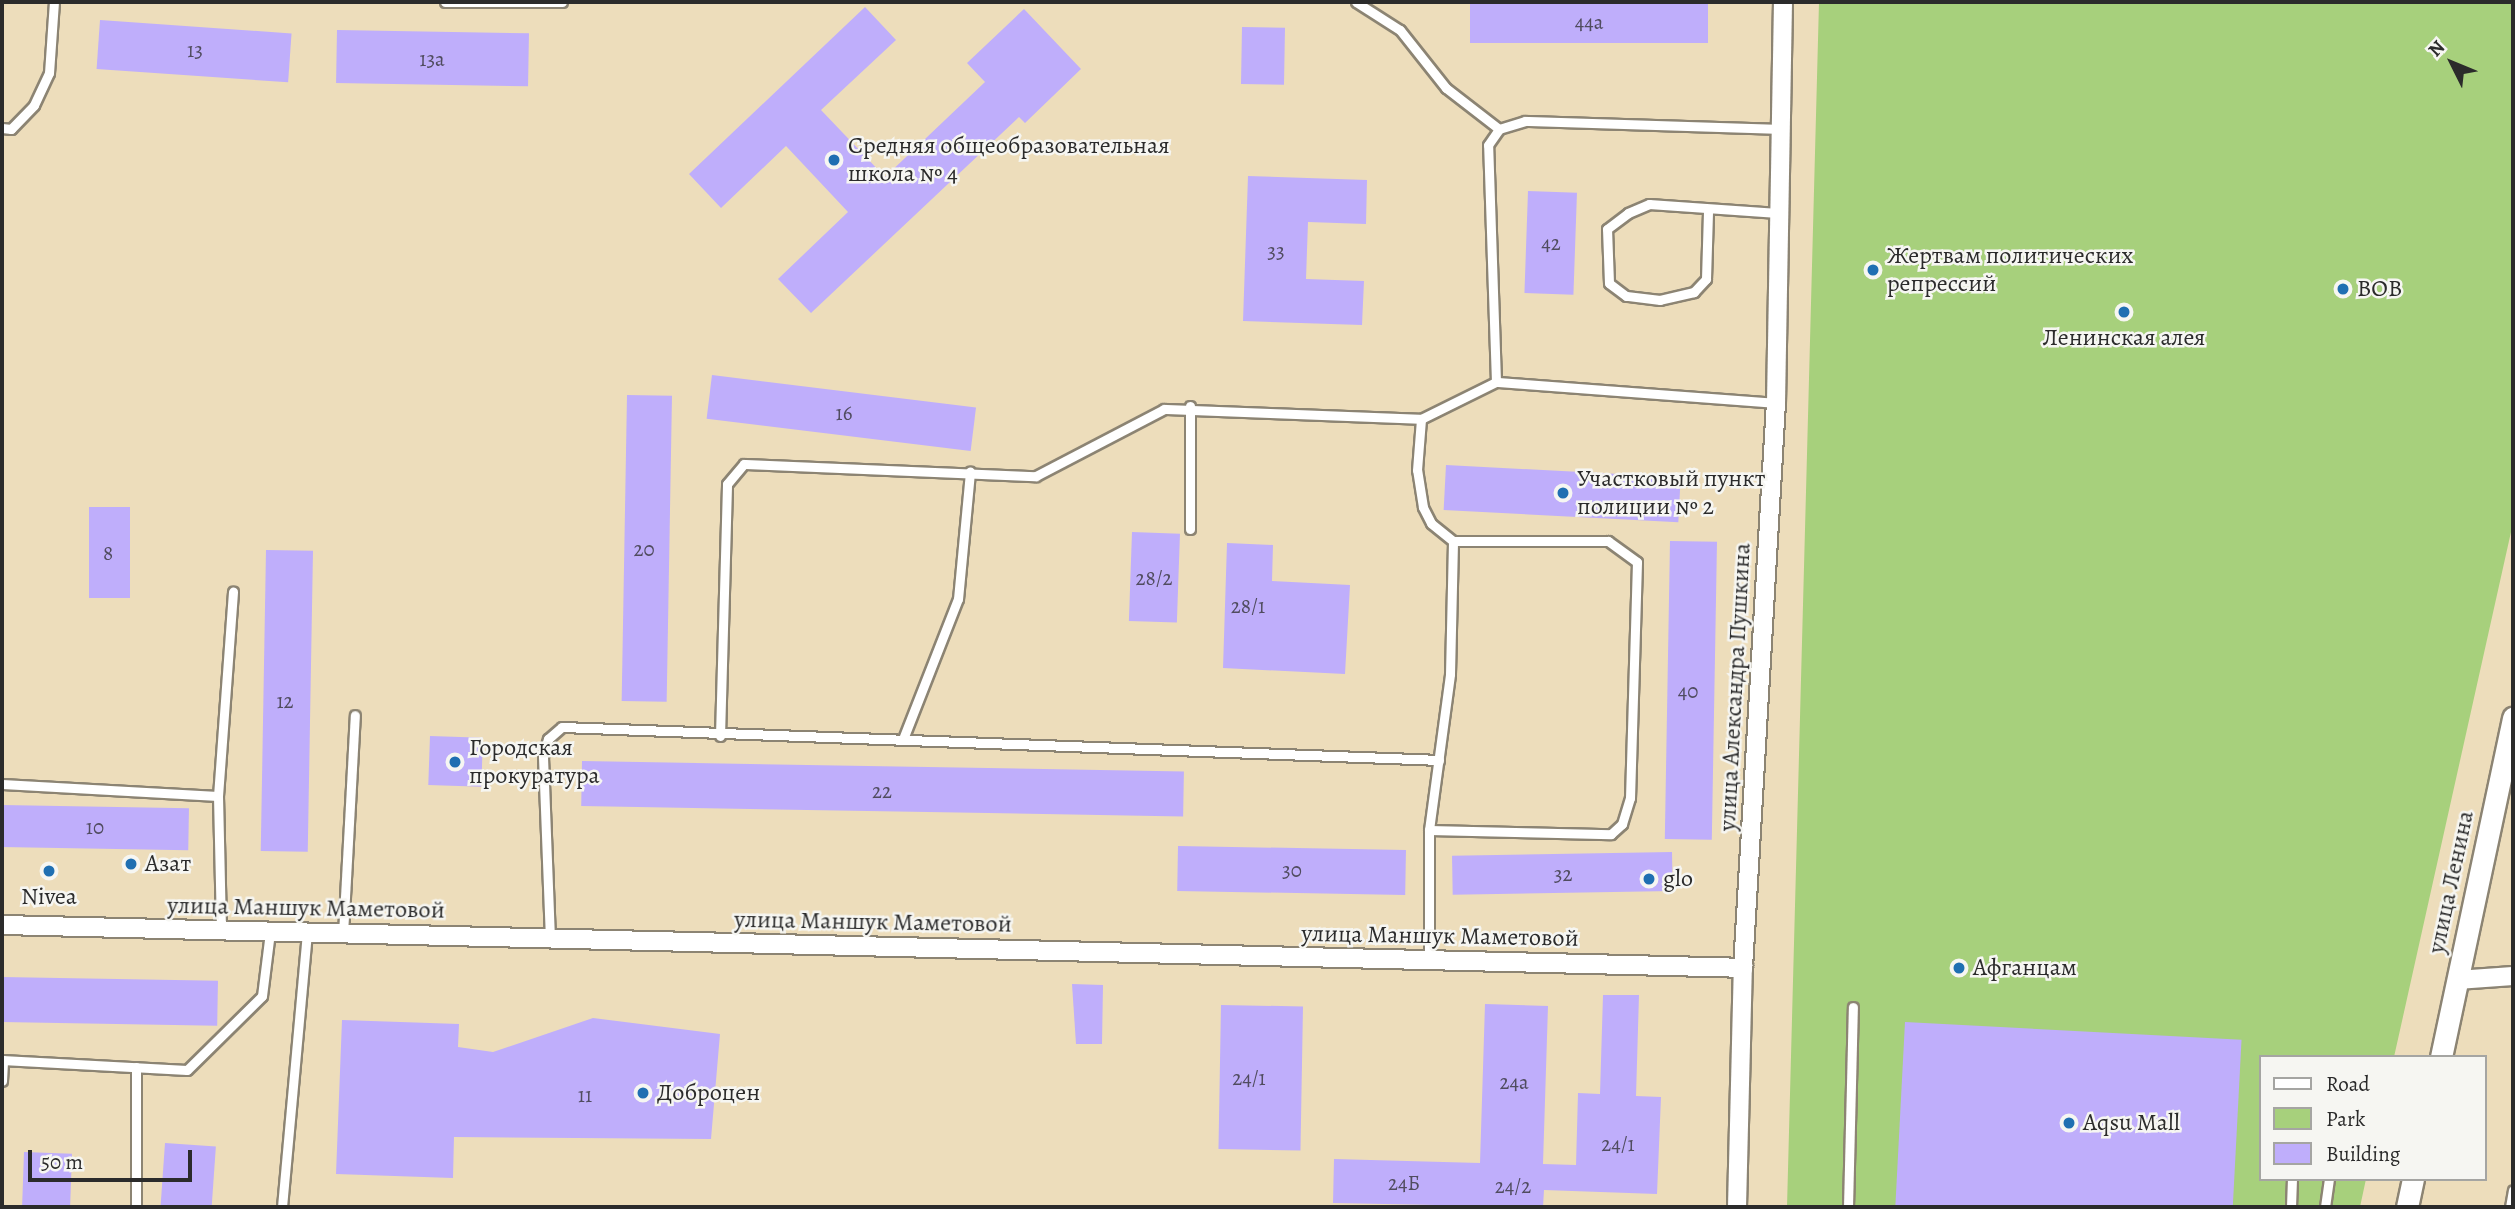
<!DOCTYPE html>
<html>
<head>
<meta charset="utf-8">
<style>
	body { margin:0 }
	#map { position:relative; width:2515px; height:1209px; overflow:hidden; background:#edddbb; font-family:Alegreya,serif }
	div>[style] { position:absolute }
	.green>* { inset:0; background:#a7d07c }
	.building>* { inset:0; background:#bfaefb; transform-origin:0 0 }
	.roads { filter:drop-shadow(2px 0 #8c8473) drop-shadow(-2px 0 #8c8473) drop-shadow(0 2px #8c8473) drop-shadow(0 -2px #8c8473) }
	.service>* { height:9px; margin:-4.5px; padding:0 4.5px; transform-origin:4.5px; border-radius:4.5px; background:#fff }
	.minor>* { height:18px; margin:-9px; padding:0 9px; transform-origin:9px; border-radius:9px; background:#fff }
	.tertiary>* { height:21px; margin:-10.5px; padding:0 10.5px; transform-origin:10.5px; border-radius:10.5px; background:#fff }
	.dots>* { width:19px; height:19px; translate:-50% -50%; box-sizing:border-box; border:4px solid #f6f6f2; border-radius:50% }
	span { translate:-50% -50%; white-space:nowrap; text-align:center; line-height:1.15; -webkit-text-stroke:5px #f6f6f2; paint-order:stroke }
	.number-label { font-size:21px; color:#504c5f }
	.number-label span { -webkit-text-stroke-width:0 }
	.poi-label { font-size:24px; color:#2b2b2b }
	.left { translate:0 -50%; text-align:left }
	.street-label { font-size:24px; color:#2b2b2b }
	.frame { position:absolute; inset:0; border:4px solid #2b2b2b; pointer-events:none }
	.legend { position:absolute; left:2259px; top:1055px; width:228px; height:126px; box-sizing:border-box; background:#f6f6f2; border:2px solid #a5a5a2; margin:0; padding:9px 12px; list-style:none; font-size:21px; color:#2b2b2b }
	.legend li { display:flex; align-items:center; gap:14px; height:35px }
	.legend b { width:35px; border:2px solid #a5a5a2 }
	.north { position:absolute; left:2417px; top:28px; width:70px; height:70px; -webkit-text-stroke:5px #f6f6f2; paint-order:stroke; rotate:313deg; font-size:19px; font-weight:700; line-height:28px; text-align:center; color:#2b2b2b }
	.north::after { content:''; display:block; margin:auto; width:24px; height:32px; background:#2b2b2b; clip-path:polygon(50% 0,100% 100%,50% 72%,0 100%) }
	.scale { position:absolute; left:28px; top:1150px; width:164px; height:32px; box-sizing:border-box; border:4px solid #2b2b2b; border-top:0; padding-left:9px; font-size:21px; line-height:24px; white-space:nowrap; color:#2b2b2b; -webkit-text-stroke:5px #f6f6f2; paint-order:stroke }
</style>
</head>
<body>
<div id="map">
	<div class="green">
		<i style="clip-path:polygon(1819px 2px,2513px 2px,2513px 523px,2394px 1057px,2261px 1057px,2261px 1179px,2366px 1179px,2360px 1207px,1787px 1207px)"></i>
	</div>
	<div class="building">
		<i style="left:1470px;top:2px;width:238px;height:41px"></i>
		<i style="clip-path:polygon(865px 7px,896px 40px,821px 110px,885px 177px,985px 82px,967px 63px,1024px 9px,1081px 69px,1025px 123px,1019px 117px,811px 313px,778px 279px,848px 212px,786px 146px,721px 208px,689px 174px)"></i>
		<i style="left:100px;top:20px;width:192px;height:49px;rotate:4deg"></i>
		<i style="left:1242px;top:27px;width:43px;height:57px;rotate:1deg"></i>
		<i style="left:337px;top:30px;width:192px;height:53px;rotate:1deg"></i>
		<i style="clip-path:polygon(1248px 176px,1367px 180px,1366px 224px,1308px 222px,1306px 279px,1364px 281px,1362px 325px,1243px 321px)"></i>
		<i style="left:1528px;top:191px;width:49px;height:102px;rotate:2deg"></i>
		<i style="left:712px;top:375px;width:266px;height:44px;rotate:7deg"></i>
		<i style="left:627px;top:395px;width:45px;height:306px;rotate:1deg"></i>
		<i style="left:1446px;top:465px;width:235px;height:45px;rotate:3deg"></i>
		<i style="left:89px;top:507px;width:41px;height:91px"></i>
		<i style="left:1132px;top:532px;width:48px;height:89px;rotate:2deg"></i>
		<i style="left:1670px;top:541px;width:47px;height:298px;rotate:1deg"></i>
		<i style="clip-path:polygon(1227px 543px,1273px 545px,1272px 581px,1350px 585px,1345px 674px,1223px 668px)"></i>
		<i style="left:266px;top:550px;width:47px;height:301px;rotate:1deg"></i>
		<i style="left:430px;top:736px;width:53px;height:49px;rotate:2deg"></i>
		<i style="left:582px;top:761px;width:602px;height:45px;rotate:1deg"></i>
		<i style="left:2px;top:805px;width:187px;height:42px;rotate:1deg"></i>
		<i style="left:1178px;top:846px;width:228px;height:45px;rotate:1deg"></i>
		<i style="left:1672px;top:852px;width:39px;height:220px;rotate:89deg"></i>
		<i style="left:2px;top:977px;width:216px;height:45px;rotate:1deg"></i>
		<i style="clip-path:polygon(1072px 984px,1103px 985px,1102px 1044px,1076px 1044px)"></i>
		<i style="clip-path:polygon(1603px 995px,1639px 995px,1636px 1096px,1661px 1097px,1657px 1194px,1544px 1190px,1543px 1207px,1333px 1203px,1334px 1159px,1480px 1163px,1485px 1004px,1548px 1006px,1543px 1164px,1576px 1165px,1578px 1093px,1600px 1094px)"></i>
		<i style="left:1221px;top:1005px;width:82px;height:144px;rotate:1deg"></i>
		<i style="clip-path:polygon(593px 1018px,720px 1034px,711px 1139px,454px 1137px,453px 1178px,336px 1174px,342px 1020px,459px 1024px,458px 1047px,493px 1052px)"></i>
		<i style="left:1905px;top:1022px;width:337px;height:185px;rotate:3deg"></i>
		<i style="left:165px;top:1143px;width:51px;height:64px;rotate:4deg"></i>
		<i style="left:24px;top:1152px;width:48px;height:55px;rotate:2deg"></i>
	</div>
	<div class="roads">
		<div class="service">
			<i style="left:445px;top:2px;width:117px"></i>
			<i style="left:1356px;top:2px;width:52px;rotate:32.5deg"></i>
			<i style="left:1400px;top:30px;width:74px;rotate:51.6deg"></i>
			<i style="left:1446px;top:88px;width:67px;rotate:37.7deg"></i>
			<i style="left:2px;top:128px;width:9px;rotate:6deg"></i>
			<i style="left:11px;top:129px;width:33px;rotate:-46deg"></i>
			<i style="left:34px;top:105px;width:35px;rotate:-65deg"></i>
			<i style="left:49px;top:73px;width:71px;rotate:-86deg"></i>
			<i style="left:1708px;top:212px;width:67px;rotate:91.7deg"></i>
			<i style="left:1706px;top:279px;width:18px;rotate:133deg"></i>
			<i style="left:1694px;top:292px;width:35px;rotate:167deg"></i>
			<i style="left:1660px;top:300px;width:34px;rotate:-173deg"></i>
			<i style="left:1626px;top:296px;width:21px;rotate:-143deg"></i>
			<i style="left:1609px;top:283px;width:54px;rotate:-92.1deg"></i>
			<i style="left:1607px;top:229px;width:26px;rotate:-37deg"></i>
			<i style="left:1628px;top:213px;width:23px;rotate:-23deg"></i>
			<i style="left:1649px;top:204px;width:129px;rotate:4deg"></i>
			<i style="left:1776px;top:403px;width:281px;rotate:-175.7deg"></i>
			<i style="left:1496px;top:382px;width:237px;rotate:-91.9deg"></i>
			<i style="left:1488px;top:145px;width:19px;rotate:-55deg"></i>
			<i style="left:1499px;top:129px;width:27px;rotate:-17deg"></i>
			<i style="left:1525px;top:121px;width:253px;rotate:1.8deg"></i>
			<i style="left:1190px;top:529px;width:123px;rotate:-90deg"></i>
			<i style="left:720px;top:736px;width:252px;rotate:-88.4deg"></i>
			<i style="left:727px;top:484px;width:26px;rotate:-50deg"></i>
			<i style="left:744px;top:464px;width:292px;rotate:2.4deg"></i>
			<i style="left:1036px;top:476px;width:144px;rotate:-27.6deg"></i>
			<i style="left:1164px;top:409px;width:257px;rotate:2.2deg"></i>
			<i style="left:903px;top:739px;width:150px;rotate:-68.6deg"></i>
			<i style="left:958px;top:599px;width:128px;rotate:-84.6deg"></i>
			<i style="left:2px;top:784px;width:216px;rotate:3.2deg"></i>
			<i style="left:218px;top:796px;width:135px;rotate:88.7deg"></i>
			<i style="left:218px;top:796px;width:205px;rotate:-85.8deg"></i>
			<i style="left:1429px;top:830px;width:157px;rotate:-82.3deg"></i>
			<i style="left:1450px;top:674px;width:133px;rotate:-88.7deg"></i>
			<i style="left:343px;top:934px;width:219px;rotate:-86.9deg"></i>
			<i style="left:550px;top:939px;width:183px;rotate:-92.2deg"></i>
			<i style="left:543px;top:756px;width:18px;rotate:-74deg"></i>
			<i style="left:548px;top:739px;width:18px;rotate:-41deg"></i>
			<i style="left:562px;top:727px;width:878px;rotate:2.15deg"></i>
			<i style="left:1429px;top:960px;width:130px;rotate:-90deg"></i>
			<i style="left:1429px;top:830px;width:182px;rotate:1.3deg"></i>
			<i style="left:1611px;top:834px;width:15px;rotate:-42deg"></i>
			<i style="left:1622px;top:824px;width:27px;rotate:-73deg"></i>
			<i style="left:1630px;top:798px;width:236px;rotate:-88.3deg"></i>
			<i style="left:1637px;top:562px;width:36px;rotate:-144deg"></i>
			<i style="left:1608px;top:541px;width:155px;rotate:180deg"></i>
			<i style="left:1453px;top:541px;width:28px;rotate:-141deg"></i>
			<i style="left:1431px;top:523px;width:18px;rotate:-117deg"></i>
			<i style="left:1423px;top:507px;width:37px;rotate:-99deg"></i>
			<i style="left:1417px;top:470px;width:51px;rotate:-85.5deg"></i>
			<i style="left:1421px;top:419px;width:84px;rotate:-26.3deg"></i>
			<i style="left:2px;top:1060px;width:185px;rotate:3.1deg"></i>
			<i style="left:187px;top:1070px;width:105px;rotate:-44.6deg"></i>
			<i style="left:262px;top:996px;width:64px;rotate:-82.9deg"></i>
			<i style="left:2px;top:1081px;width:21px;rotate:-87deg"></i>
			<i style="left:136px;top:1207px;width:140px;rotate:-90deg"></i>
			<i style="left:282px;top:1207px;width:275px;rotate:-84.8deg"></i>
			<i style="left:1848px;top:1207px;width:200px;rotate:-88.6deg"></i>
			<i style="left:2291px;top:1207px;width:28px;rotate:-88deg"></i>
			<i style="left:2325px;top:1207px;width:28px;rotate:-82deg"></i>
			<i style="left:2510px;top:1207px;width:17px;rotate:-80deg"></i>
		</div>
		<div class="minor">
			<i style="left:2px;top:925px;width:1742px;rotate:1.41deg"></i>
			<i style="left:2457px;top:980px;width:56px;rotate:-4.1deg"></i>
			<i style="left:1737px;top:1207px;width:239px;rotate:-88.6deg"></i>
			<i style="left:1743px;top:968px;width:566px;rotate:-86.66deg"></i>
			<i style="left:1776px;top:403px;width:401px;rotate:-89deg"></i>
		</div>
		<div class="tertiary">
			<i style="left:2441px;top:1057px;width:347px;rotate:-78deg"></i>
			<i style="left:2407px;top:1207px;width:29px;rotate:-78deg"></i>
		</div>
	</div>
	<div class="dots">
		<i style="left:834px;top:160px;background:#1f6fb2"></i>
		<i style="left:1873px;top:270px;background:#1f6fb2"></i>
		<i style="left:2343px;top:289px;background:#1f6fb2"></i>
		<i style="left:2124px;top:312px;background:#1f6fb2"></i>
		<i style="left:1563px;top:493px;background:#1f6fb2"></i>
		<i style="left:455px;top:762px;background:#1f6fb2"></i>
		<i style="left:131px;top:864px;background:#1f6fb2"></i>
		<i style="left:49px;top:871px;background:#1f6fb2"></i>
		<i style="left:1649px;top:879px;background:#1f6fb2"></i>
		<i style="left:1959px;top:968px;background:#1f6fb2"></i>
		<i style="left:643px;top:1093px;background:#1f6fb2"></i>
		<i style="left:2069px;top:1123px;background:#1f6fb2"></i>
	</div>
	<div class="number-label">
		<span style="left:1589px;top:22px">44а</span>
		<span style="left:195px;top:50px">13</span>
		<span style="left:432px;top:59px">13а</span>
		<span style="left:1551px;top:243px">42</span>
		<span style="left:1276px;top:251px">33</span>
		<span style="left:844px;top:413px">16</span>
		<span style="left:644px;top:549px">20</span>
		<span style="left:108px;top:553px">8</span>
		<span style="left:1154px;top:578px">28/2</span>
		<span style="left:1248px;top:606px">28/1</span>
		<span style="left:1688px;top:691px">40</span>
		<span style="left:285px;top:701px">12</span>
		<span style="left:882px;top:791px">22</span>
		<span style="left:95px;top:827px">10</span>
		<span style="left:1292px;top:870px">30</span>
		<span style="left:1563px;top:874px">32</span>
		<span style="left:1249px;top:1078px">24/1</span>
		<span style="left:1514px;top:1082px">24а</span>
		<span style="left:585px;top:1095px">11</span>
		<span style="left:1618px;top:1144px">24/1</span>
		<span style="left:1404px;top:1183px">24Б</span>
		<span style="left:1513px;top:1186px">24/2</span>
	</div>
	<div class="poi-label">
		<span class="left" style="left:848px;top:160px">Средняя общеобразовательная<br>школа № 4</span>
		<span class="left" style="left:1887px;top:270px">Жертвам политических<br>репрессий</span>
		<span class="left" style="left:2357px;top:289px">ВОВ</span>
		<span style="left:2124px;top:338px">Ленинская алея</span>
		<span class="left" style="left:1577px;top:493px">Участковый пункт<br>полиции № 2</span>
		<span class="left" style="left:469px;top:762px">Городская<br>прокуратура</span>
		<span class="left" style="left:145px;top:864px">Азат</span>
		<span class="left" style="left:1663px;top:879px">glo</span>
		<span style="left:49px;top:897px">Nivea</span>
		<span class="left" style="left:1973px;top:968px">Афганцам</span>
		<span class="left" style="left:657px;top:1093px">Доброцен</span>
		<span class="left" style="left:2083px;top:1123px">Аqsu Mall</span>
	</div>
	<div class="street-label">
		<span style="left:1735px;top:687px;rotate:-87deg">улица Александра Пушкина</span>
		<span style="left:2451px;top:882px;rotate:-78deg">улица Ленина</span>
		<span style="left:306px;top:908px;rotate:1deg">улица Маншук Маметовой</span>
		<span style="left:873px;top:922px;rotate:1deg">улица Маншук Маметовой</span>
		<span style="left:1440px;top:936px;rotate:1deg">улица Маншук Маметовой</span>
	</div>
	<div class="frame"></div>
	<ul class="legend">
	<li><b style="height:9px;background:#fff"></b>Road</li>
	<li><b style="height:19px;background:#a7d07c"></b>Park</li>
	<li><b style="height:19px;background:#bfaefb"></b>Building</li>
	</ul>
	<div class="north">N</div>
	<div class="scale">50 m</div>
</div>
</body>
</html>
